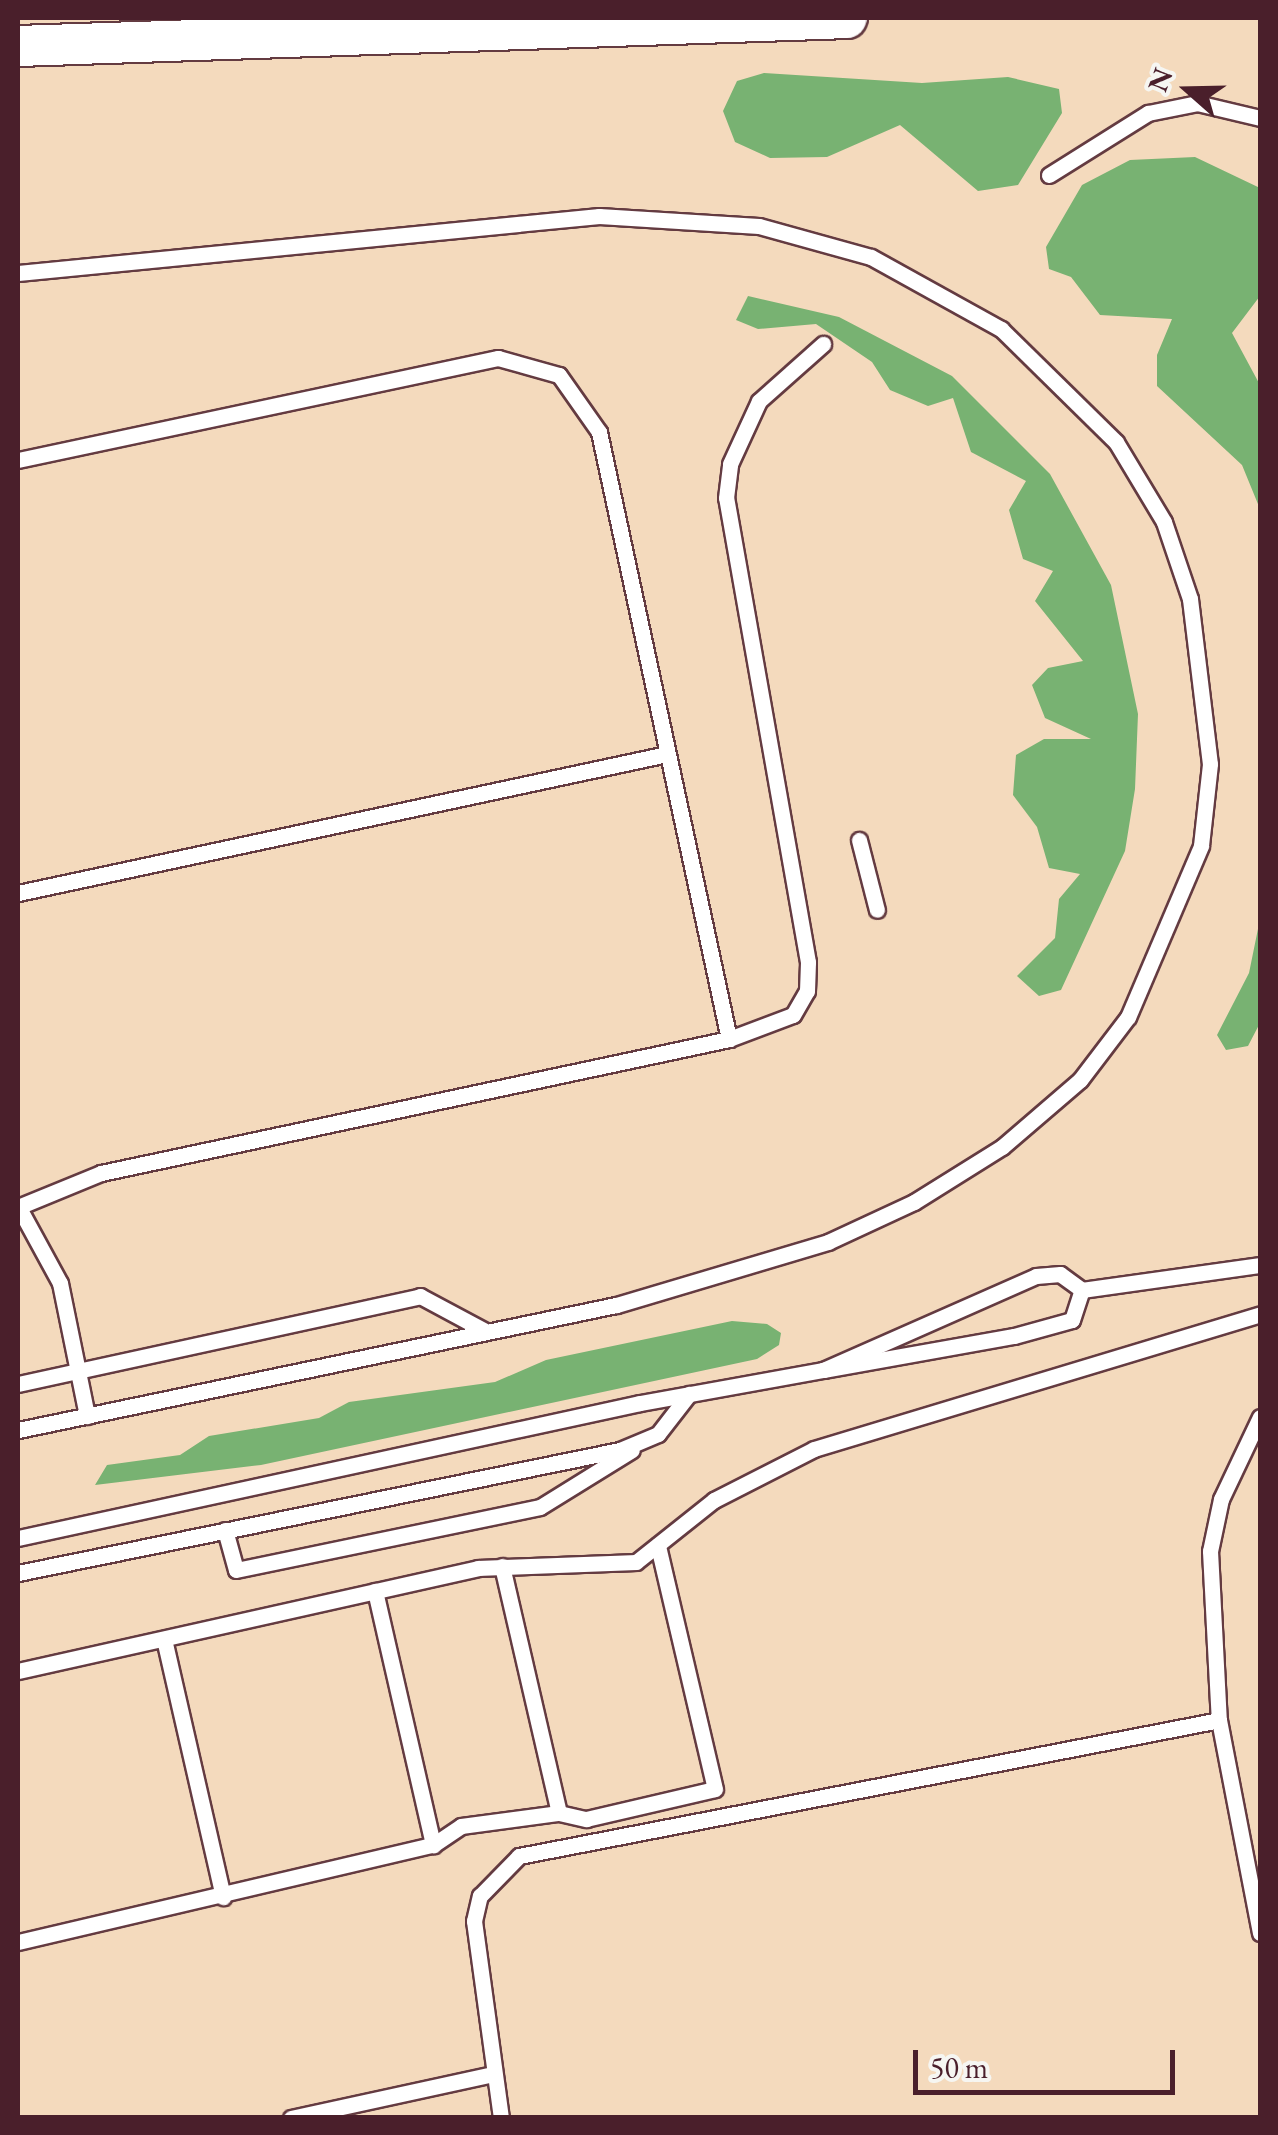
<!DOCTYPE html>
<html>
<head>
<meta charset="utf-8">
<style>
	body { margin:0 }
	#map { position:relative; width:1278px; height:2135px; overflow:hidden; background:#f4dabd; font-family:"EB Garamond",serif }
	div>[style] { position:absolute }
	.forest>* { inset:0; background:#78b272 }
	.roads { filter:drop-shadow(2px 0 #643b41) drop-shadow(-2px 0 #643b41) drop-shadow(0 2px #643b41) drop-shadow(0 -2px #643b41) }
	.service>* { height:15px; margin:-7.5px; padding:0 7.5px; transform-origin:7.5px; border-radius:7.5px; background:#fff }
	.tertiary>* { height:40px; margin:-20px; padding:0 20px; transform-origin:20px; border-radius:20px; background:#fff }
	span { translate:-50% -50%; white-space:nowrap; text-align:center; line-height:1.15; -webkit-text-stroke:8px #f6f6f2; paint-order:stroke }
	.frame { position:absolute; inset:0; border:20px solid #4a1f2b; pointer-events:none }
	.north { position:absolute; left:1138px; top:40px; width:100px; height:100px; -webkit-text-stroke:8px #f6f6f2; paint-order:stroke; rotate:290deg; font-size:28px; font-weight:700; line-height:40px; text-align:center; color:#4a1f2b }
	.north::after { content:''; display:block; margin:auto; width:35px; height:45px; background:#4a1f2b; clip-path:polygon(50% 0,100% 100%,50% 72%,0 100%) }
	.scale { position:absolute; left:913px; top:2050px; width:262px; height:45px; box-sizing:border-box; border:5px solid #4a1f2b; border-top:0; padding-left:12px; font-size:30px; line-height:35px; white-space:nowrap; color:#4a1f2b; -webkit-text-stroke:8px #f6f6f2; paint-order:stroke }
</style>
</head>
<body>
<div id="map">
	<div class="forest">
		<i style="clip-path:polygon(764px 73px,922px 83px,1008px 77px,1059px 89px,1062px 113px,1018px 185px,978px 191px,900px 125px,827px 157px,770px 158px,735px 142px,723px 111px,737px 81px)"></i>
		<i style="clip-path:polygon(1195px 157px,1260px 188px,1260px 296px,1232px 333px,1260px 385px,1260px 509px,1242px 465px,1157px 386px,1157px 355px,1172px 319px,1100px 315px,1071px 277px,1049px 269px,1046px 247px,1082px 185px,1130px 160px)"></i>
		<i style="clip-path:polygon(748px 296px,839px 317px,952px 376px,1050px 474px,1111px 585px,1138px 714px,1135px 789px,1125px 851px,1061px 990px,1039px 996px,1017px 976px,1055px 938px,1059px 899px,1080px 874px,1049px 868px,1037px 827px,1013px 795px,1016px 755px,1044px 739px,1091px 739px,1045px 718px,1032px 685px,1048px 668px,1083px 661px,1035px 601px,1053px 571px,1023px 559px,1009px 510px,1026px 481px,971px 452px,953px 398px,928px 406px,890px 390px,872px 362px,816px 324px,758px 329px,736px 320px)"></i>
		<i style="clip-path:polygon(1260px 919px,1260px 1023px,1248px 1046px,1226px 1050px,1217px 1035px,1249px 973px)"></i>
		<i style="clip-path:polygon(732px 1321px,767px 1324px,781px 1333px,779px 1345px,757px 1359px,261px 1465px,95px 1485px,107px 1465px,180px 1455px,209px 1436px,319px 1418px,349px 1402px,495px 1382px,546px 1360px)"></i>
	</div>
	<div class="roads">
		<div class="service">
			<i style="left:1049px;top:175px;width:117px;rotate:-32.1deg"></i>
			<i style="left:1148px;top:113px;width:50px;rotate:-11.5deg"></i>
			<i style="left:1197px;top:103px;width:65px;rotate:13.4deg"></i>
			<i style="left:18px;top:273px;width:584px;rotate:-5.6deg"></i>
			<i style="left:599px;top:216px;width:160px;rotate:3.6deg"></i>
			<i style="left:759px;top:226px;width:116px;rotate:15.5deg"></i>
			<i style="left:871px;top:257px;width:149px;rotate:29deg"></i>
			<i style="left:1001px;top:329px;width:161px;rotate:44.5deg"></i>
			<i style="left:1116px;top:442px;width:93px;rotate:59deg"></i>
			<i style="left:1164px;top:522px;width:81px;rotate:71.3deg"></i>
			<i style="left:1190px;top:599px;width:166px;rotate:83.1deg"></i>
			<i style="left:1210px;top:764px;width:82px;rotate:96.3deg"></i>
			<i style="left:1201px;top:846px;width:186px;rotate:113.1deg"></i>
			<i style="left:1128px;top:1017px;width:79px;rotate:127.3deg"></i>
			<i style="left:1080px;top:1080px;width:103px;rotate:139.3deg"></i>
			<i style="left:1002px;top:1147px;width:104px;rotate:148deg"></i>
			<i style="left:914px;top:1202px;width:95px;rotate:155.1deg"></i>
			<i style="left:828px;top:1242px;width:221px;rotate:163.4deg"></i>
			<i style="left:616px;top:1305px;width:611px;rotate:168.19deg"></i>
			<i style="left:18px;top:460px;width:491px;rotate:-12deg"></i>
			<i style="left:498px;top:358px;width:63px;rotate:15.6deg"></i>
			<i style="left:559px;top:375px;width:70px;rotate:54.9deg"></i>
			<i style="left:599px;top:432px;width:621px;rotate:77.91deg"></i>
			<i style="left:859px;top:840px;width:72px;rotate:75.6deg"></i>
			<i style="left:18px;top:893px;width:664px;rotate:-12.09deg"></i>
			<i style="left:18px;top:1206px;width:88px;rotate:61.4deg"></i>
			<i style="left:60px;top:1283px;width:136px;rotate:78.5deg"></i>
			<i style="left:18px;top:1207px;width:90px;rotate:-22.3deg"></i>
			<i style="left:101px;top:1173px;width:642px;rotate:-12.04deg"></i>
			<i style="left:729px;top:1039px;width:68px;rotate:-20.6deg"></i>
			<i style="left:793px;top:1015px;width:28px;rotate:-60deg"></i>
			<i style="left:807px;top:991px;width:29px;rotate:-88deg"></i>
			<i style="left:808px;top:962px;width:471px;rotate:-100deg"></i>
			<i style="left:726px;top:498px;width:34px;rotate:-83deg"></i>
			<i style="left:730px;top:464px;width:69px;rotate:-65.3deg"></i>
			<i style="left:759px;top:401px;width:86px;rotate:-41.7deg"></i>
			<i style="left:1082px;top:1290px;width:180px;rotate:-8deg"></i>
			<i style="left:18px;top:1384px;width:412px;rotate:-12.3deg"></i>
			<i style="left:420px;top:1296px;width:76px;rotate:28.2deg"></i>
			<i style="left:1260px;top:1417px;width:91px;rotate:115.4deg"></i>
			<i style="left:1221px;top:1499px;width:53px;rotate:101.9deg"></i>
			<i style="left:1210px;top:1551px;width:169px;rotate:87deg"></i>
			<i style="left:1219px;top:1720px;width:217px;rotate:79.1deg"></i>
			<i style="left:225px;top:1530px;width:41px;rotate:74.6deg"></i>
			<i style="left:236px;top:1570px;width:310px;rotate:-11.7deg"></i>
			<i style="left:540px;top:1507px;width:108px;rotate:-31.8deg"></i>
			<i style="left:18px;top:1538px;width:636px;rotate:-12.25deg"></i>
			<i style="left:640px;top:1403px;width:186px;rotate:-10.2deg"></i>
			<i style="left:823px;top:1370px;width:194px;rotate:-10.1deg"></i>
			<i style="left:1014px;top:1336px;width:60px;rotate:-15.4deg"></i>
			<i style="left:1072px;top:1320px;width:32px;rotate:-72deg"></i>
			<i style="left:1082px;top:1290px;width:27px;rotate:-144deg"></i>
			<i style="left:1060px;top:1274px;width:24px;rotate:175deg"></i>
			<i style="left:1036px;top:1276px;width:233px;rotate:156.2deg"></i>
			<i style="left:502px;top:1566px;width:253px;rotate:77deg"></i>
			<i style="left:18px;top:1573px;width:614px;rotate:-11.55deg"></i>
			<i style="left:620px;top:1450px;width:41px;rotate:-22.8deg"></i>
			<i style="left:658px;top:1434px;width:51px;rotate:-52.2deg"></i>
			<i style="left:375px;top:1591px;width:261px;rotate:77.1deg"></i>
			<i style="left:164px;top:1639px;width:265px;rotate:77.1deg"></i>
			<i style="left:18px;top:1671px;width:471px;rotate:-12.6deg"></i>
			<i style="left:478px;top:1568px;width:158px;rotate:-2.2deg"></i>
			<i style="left:636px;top:1562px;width:100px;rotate:-38.5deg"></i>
			<i style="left:714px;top:1500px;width:112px;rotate:-27deg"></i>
			<i style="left:814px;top:1449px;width:466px;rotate:-16.8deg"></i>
			<i style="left:18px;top:1942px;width:426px;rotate:-13.2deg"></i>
			<i style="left:433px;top:1845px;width:34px;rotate:-34deg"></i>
			<i style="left:461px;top:1826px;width:99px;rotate:-7.6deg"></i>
			<i style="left:559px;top:1813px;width:28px;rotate:13deg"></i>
			<i style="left:586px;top:1819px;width:132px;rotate:-13.1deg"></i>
			<i style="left:715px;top:1789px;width:250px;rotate:-103.2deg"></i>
			<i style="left:291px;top:2118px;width:207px;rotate:-12.3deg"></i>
			<i style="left:501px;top:2118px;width:199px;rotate:-97.8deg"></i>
			<i style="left:474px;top:1921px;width:26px;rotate:-77deg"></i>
			<i style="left:480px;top:1896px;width:56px;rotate:-45.7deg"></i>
			<i style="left:519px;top:1856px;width:713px;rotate:-10.99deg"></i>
		</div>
		<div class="tertiary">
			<i style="left:18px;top:46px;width:829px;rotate:-1.93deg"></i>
		</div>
	</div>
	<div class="frame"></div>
	<div class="north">N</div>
	<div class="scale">50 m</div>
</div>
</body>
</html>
